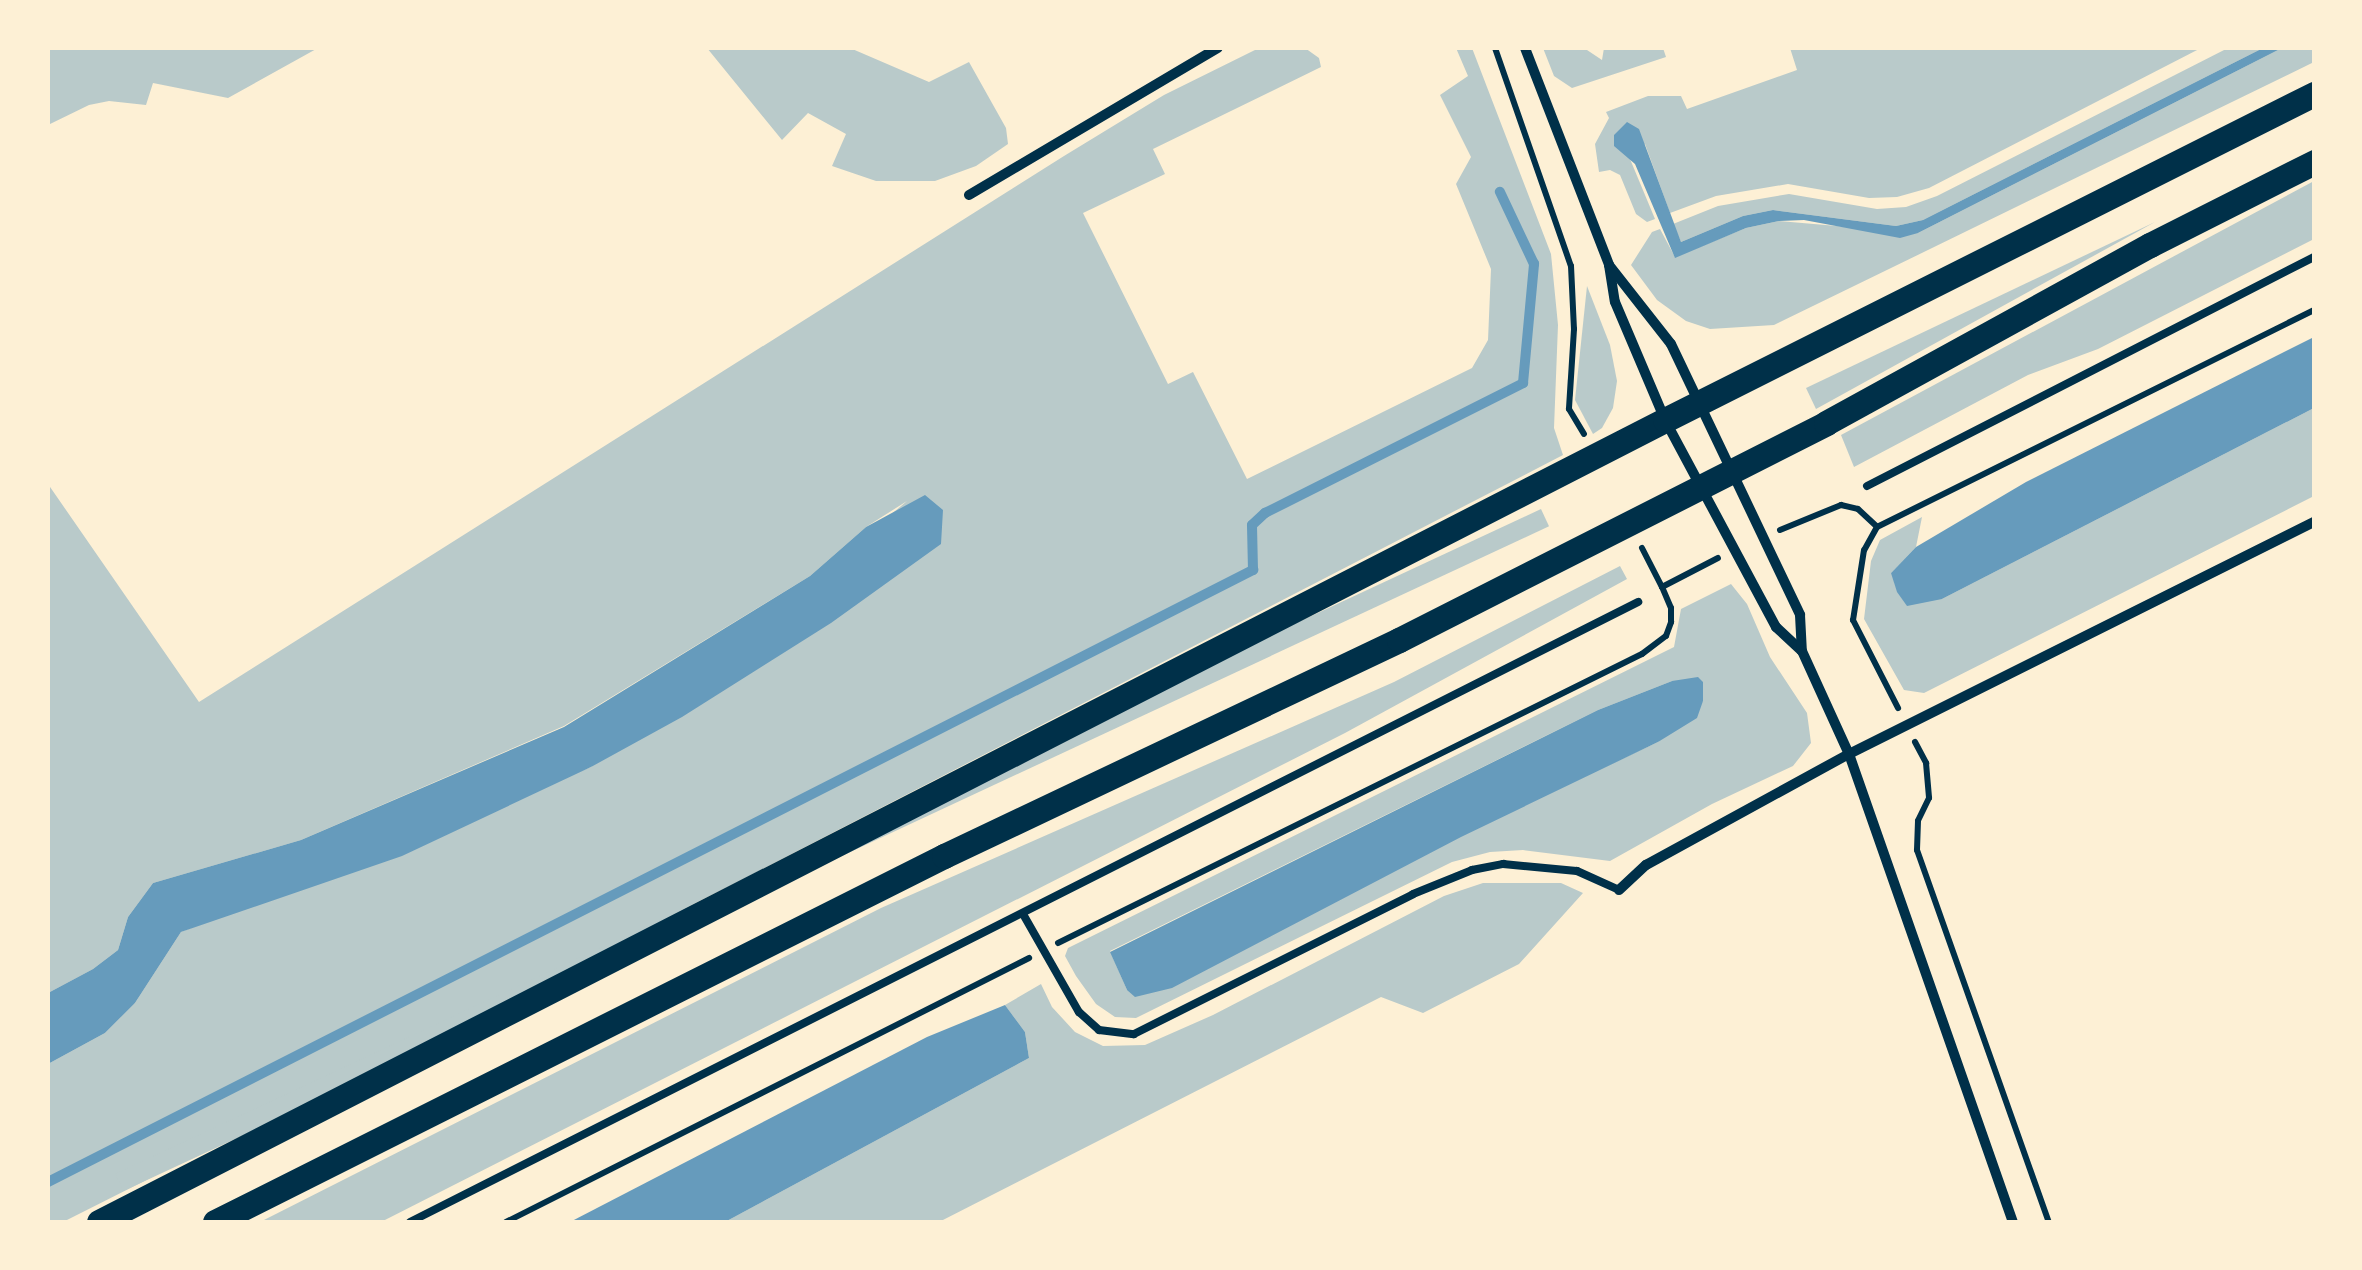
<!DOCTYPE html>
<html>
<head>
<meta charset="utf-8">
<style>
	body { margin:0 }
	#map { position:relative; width:2362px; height:1270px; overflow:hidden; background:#fdf0d5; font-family:"Golos Text",sans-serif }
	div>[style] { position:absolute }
	.green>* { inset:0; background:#b9caca; transform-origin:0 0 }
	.water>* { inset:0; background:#669bbc }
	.stream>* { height:10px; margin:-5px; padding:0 5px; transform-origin:5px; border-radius:5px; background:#669bbc }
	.path>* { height:6px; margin:-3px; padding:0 3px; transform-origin:3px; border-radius:3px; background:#003049 }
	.service>* { height:8px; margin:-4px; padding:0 4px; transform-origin:4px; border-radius:4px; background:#003049 }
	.minor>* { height:10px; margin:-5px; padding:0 5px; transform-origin:5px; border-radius:5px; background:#003049 }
	.primary>* { height:25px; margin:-12.5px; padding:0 12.5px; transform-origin:12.5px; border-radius:12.5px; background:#003049 }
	span { translate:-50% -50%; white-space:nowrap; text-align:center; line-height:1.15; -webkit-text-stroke:10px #fdf0d5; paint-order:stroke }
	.frame { position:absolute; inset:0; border:50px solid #fdf0d5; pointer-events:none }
</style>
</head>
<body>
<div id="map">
	<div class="green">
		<i style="clip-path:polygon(48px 48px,318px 48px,228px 98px,153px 83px,146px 105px,109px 101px,89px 105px,48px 125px)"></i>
		<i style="clip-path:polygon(707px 48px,850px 48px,929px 82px,969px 62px,1006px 128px,1008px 144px,976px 166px,935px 181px,876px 181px,832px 166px,846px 134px,808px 113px,782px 140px)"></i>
		<i style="clip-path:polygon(1259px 48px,1305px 48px,1319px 58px,1321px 67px,1153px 149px,1165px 174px,1083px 213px,1168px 384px,1193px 372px,1247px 479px,1472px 368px,1488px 340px,1491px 269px,1456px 184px,1471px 157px,1440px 95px,1468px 76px,1456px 48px,1472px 48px,1551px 254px,1558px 325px,1554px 428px,1563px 455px,753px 874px,63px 1222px,48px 1222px,48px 1064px,105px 1033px,135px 1003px,181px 932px,591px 767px,907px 501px,866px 527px,810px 576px,564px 726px,301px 840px,153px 883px,128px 917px,118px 950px,93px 969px,48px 993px,48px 484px,199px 702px,1064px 156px,1164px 95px)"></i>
		<i style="clip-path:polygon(1543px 48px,1584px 48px,1602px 60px,1604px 48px,1663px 48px,1666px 57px,1572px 88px,1554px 76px)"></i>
		<i style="clip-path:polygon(1790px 48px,2201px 48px,1929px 188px,1897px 197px,1869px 198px,1788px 184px,1716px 196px,1670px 213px,1645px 144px,1630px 159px,1655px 219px,1647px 222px,1636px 214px,1620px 175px,1610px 170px,1599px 172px,1595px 144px,1609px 118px,1606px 112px,1648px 96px,1681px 96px,1687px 109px,1797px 70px)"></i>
		<i style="clip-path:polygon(2228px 48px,2263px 48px,1923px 220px,1896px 226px,1773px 210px,1743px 216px,1681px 242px,1673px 224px,1718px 206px,1789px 194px,1877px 209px,1906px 207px,1937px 196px)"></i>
		<i style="clip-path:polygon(2282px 48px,2314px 48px,2314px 62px,1774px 325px,1710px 329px,1686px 321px,1657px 300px,1631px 265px,1652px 232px,1660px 229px,1675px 257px,1746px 228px,1779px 221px,1918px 233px)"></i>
		<i style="clip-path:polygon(2314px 181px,2314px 239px,2098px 349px,2028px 375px,1854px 467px,1841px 435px)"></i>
		<i style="clip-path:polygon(2155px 222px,1816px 409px,1806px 388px)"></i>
		<i style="clip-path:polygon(1587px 286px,1610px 345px,1617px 381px,1613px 408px,1602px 428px,1593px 434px,1575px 400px)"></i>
		<i style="clip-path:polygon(2314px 408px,2314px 496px,1924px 693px,1904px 690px,1864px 619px,1871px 561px,1880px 540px,1922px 517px,1916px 547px,1891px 573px,1942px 599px)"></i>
		<i style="left:1541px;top:509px;width:19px;height:1573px;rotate:65deg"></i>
		<i style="clip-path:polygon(1620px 566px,1627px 579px,1345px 733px,381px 1222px,260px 1222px,881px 908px,1394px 682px)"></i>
		<i style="clip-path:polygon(evenodd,1731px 584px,1747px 604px,1770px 657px,1807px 713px,1811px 743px,1793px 766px,1712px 804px,1610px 861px,1523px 850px,1490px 852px,1452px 862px,1136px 1018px,1115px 1017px,1096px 1004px,1076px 976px,1065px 956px,1068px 948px,1674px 647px,1681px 609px,1731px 584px,1672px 681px,1703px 682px,1703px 701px,1658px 742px,1127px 990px,1110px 951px,1598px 710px,1672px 681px)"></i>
		<i style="clip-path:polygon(1483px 883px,1561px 883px,1583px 893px,1519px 964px,1423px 1013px,1381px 997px,939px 1222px,725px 1222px,1029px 1058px,1025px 1032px,1005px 1005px,1041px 984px,1052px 1007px,1075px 1032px,1103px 1046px,1145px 1045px,1213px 1015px,1444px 896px)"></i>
	</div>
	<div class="water">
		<i style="clip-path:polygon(2263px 48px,2282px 48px,1918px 233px,1900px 238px,1804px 220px,1779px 221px,1746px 228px,1675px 258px,1635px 164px,1614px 146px,1614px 135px,1627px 122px,1639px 129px,1681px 242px,1743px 216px,1773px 210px,1896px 226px,1923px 220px)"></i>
		<i style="clip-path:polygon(2314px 337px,2314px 408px,1942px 599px,1907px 606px,1897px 592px,1891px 573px,1916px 547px,2026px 482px)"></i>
		<i style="clip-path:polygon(925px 495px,943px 510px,941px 544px,831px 623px,682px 717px,591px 767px,402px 856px,181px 932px,135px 1003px,105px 1033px,48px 1064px,48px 993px,93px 969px,118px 950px,128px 917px,153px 883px,301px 840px,564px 727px,810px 576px,866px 527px)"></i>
		<i style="clip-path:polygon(1698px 677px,1703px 682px,1703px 701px,1697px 718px,1658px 742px,1461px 837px,1172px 988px,1135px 997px,1127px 990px,1110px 952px,1598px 710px,1672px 681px)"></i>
		<i style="clip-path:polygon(1005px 1005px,1025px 1032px,1029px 1058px,725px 1222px,570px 1222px,927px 1037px)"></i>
	</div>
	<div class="stream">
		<i style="left:48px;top:1182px;width:1352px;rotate:-26.93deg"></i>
		<i style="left:1253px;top:570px;width:45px;rotate:-91.3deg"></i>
		<i style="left:1252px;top:525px;width:18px;rotate:-43deg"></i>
		<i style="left:1265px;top:513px;width:289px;rotate:-26.7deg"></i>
		<i style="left:1523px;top:383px;width:120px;rotate:-84.7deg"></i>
		<i style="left:1534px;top:264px;width:80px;rotate:-115.3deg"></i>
	</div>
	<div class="path">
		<i style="left:1495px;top:48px;width:231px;rotate:70.8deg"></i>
		<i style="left:1571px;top:266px;width:63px;rotate:87.3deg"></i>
		<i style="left:1574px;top:329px;width:80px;rotate:93.6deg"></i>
		<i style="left:1569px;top:409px;width:29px;rotate:59deg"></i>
		<i style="left:1877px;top:527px;width:26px;rotate:119deg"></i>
		<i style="left:1864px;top:550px;width:71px;rotate:98.9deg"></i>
		<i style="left:1853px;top:620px;width:99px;rotate:62.9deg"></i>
		<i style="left:1780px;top:530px;width:66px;rotate:-22.3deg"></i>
		<i style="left:1841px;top:505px;width:17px;rotate:13deg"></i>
		<i style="left:1858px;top:509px;width:26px;rotate:43deg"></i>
		<i style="left:1877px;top:527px;width:488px;rotate:-26.4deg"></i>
		<i style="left:1642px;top:548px;width:44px;rotate:62.9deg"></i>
		<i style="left:1915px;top:742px;width:24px;rotate:62deg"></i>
		<i style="left:1926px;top:763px;width:35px;rotate:85deg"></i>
		<i style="left:1929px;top:798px;width:25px;rotate:116deg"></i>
		<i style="left:1918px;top:821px;width:29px;rotate:92deg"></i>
		<i style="left:1917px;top:850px;width:395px;rotate:70.5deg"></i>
		<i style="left:1058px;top:943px;width:652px;rotate:-26.33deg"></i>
		<i style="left:1642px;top:654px;width:30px;rotate:-37deg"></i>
		<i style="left:1666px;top:636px;width:15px;rotate:-70deg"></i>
		<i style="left:1671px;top:622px;width:14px;rotate:-90deg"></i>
		<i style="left:1671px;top:608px;width:23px;rotate:-113deg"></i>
		<i style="left:1662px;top:587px;width:63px;rotate:-27.4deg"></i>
		<i style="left:506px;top:1222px;width:586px;rotate:-26.78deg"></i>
	</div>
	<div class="service">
		<i style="left:1867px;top:486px;width:502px;rotate:-27.13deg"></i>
		<i style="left:1023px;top:914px;width:113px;rotate:60.3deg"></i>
		<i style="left:1079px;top:1012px;width:27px;rotate:42deg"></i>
		<i style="left:1099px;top:1030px;width:35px;rotate:7deg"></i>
		<i style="left:1134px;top:1034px;width:312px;rotate:-26.6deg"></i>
		<i style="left:1413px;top:894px;width:64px;rotate:-22.1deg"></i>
		<i style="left:1472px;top:870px;width:32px;rotate:-11deg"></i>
		<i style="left:1503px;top:864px;width:74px;rotate:5.4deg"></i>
		<i style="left:1577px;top:871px;width:46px;rotate:24.3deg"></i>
		<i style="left:410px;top:1222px;width:1376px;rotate:-26.79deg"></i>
	</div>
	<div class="minor">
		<i style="left:1525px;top:48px;width:233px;rotate:68.8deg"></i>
		<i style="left:1609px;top:265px;width:37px;rotate:81deg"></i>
		<i style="left:1615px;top:302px;width:128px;rotate:67deg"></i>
		<i style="left:1665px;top:420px;width:235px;rotate:61.8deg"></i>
		<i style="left:1776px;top:627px;width:35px;rotate:43deg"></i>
		<i style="left:969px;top:195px;width:289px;rotate:-30.6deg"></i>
		<i style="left:1609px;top:265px;width:100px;rotate:51.9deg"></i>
		<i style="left:1671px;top:344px;width:300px;rotate:64.5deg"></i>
		<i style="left:1800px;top:615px;width:36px;rotate:87deg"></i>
		<i style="left:1802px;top:651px;width:113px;rotate:65.5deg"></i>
		<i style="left:1849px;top:754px;width:496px;rotate:70.7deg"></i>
		<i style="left:1619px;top:890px;width:37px;rotate:-43deg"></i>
		<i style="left:1646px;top:865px;width:231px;rotate:-28.7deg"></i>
		<i style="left:1849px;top:754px;width:520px;rotate:-26.52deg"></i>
	</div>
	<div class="primary">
		<i style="left:99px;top:1222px;width:1759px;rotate:-27.12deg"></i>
		<i style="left:1665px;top:420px;width:726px;rotate:-26.67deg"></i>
		<i style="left:215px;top:1222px;width:816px;rotate:-26.66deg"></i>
		<i style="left:944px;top:856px;width:504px;rotate:-25.39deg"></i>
		<i style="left:1399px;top:640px;width:479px;rotate:-26.9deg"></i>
		<i style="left:1826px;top:423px;width:370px;rotate:-28.8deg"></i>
		<i style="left:2150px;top:245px;width:184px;rotate:-26.8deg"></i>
	</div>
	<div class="frame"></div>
</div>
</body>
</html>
